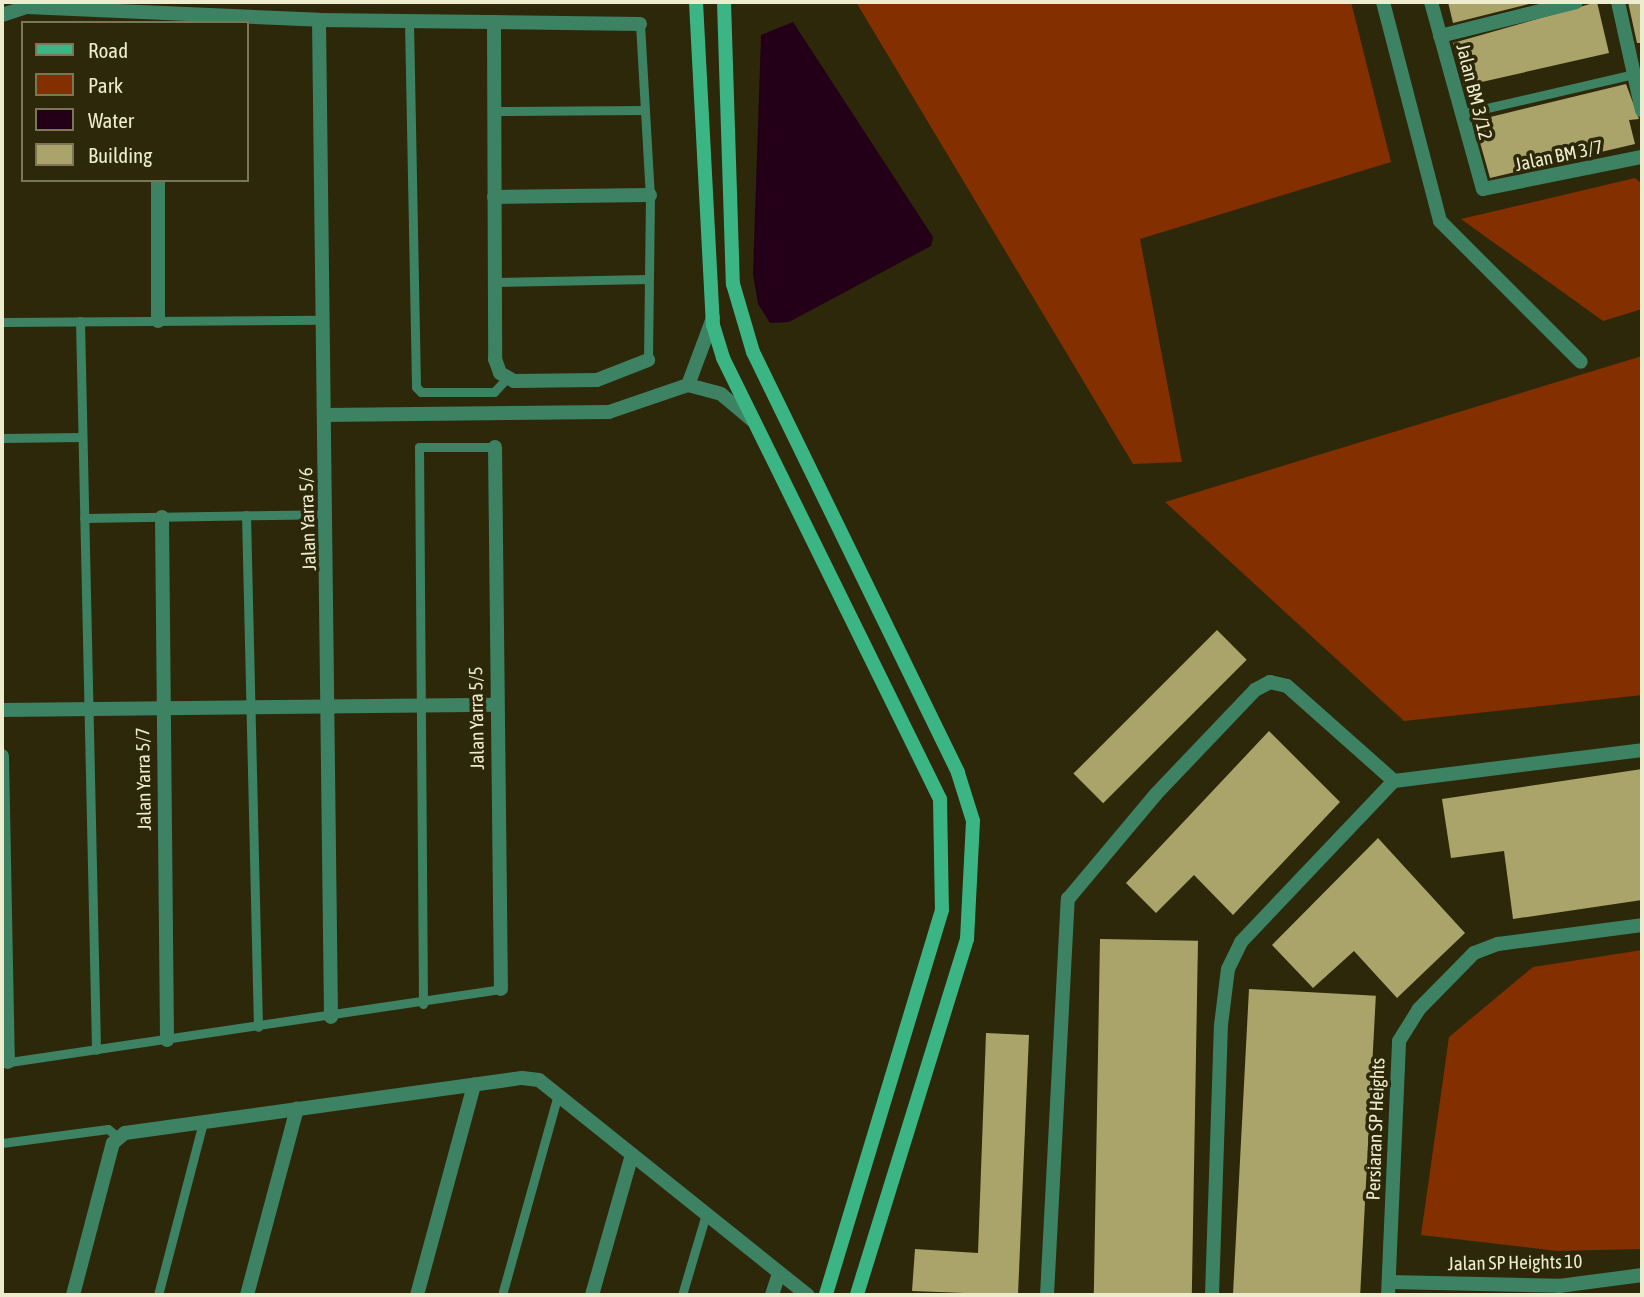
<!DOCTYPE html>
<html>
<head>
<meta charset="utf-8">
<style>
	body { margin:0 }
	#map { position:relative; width:1644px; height:1297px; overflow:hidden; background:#2c2809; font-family:"Asap Condensed",sans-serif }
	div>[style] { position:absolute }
	.green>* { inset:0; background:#842f00 }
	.water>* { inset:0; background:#230017 }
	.building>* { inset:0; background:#aba46a; transform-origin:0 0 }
	.lane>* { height:9px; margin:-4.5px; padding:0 4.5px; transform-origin:4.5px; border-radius:4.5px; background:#3c8263 }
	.street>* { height:14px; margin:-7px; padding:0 7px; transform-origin:7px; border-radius:7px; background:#3c8263 }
	.secondary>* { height:14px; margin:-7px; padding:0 7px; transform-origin:7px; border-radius:7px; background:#3cb585 }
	span { translate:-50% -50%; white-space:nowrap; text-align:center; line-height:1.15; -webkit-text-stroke:7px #2c2809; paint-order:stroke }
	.street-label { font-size:19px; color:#eeecce }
	.frame { position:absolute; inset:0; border:4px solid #eeecce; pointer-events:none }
	.legend { position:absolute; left:21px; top:21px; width:228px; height:161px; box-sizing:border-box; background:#2c2809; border:2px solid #7a7658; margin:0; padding:9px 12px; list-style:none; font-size:21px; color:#eeecce }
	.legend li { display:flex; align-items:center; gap:14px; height:35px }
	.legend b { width:35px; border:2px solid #7a7658 }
</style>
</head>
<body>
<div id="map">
	<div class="green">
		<i style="clip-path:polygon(856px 2px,1351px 2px,1391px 162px,1140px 239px,1182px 462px,1133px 464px)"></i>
		<i style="clip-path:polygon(1635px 178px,1642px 184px,1642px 309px,1603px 321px,1461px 219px)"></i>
		<i style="clip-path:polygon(1642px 356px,1642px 695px,1404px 721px,1165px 502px)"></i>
		<i style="clip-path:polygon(1642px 950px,1642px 1249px,1557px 1251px,1421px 1235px,1449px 1037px,1533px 967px)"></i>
	</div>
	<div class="water">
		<i style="clip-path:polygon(793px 22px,933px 237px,931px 246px,789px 322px,770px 323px,758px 304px,753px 274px,761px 35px)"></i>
	</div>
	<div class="building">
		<i style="clip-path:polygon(1448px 2px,1537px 2px,1453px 23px)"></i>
		<i style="clip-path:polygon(1597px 2px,1609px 53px,1464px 86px,1453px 43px)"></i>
		<i style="clip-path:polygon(1628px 2px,1642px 2px,1642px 43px,1637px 43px)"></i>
		<i style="clip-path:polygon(1626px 84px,1639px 119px,1629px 120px,1635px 144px,1490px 178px,1474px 121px)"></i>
		<i style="left:1217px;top:630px;width:42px;height:203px;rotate:45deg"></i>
		<i style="clip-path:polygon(1269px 731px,1340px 802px,1233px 915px,1194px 875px,1156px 913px,1126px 883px)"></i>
		<i style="clip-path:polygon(1642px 769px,1642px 900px,1513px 919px,1504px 851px,1451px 858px,1442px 799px)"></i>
		<i style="clip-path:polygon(1378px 838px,1465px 933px,1397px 998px,1354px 951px,1313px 988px,1272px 945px)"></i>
		<i style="left:1100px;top:939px;width:98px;height:356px;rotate:1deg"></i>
		<i style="left:1249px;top:989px;width:127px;height:306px;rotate:3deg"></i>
		<i style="clip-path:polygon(986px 1033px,1029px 1035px,1018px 1295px,912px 1291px,915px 1249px,978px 1253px)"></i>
	</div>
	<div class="lane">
		<i style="left:409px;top:21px;width:366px;rotate:88.9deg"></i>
		<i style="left:416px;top:387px;width:7px;rotate:45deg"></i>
		<i style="left:421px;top:392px;width:73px"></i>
		<i style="left:494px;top:392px;width:21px;rotate:-47deg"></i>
		<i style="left:640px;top:24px;width:171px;rotate:86.7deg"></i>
		<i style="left:650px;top:195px;width:165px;rotate:90.7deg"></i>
		<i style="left:494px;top:111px;width:151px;rotate:-0.4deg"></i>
		<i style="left:1461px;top:114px;width:178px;rotate:-13deg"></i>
		<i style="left:494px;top:282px;width:155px;rotate:-1.1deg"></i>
		<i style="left:80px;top:321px;width:729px;rotate:88.74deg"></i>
		<i style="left:2px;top:322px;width:321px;rotate:-0.4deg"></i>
		<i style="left:2px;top:438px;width:80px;rotate:-0.7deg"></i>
		<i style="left:246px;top:515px;width:512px;rotate:88.66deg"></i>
		<i style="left:84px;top:518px;width:243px;rotate:-0.9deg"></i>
		<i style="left:423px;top:1004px;width:557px;rotate:-90.41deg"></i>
		<i style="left:419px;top:447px;width:76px"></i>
		<i style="left:3px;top:1063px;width:503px;rotate:-8.45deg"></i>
		<i style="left:2px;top:1143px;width:107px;rotate:-7.5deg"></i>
		<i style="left:108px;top:1129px;width:13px;rotate:39deg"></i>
		<i style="left:158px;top:1295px;width:179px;rotate:-75.4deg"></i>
		<i style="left:502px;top:1295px;width:208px;rotate:-74.4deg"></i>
		<i style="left:682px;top:1295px;width:84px;rotate:-73.5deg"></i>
	</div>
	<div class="street">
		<i style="left:1383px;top:2px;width:226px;rotate:75.4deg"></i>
		<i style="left:1440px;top:221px;width:199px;rotate:45deg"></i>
		<i style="left:1431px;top:2px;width:194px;rotate:74.5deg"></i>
		<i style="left:1483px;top:189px;width:162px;rotate:-11.4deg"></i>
		<i style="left:1618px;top:2px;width:111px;rotate:77.5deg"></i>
		<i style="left:2px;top:15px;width:26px;rotate:-18deg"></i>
		<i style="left:27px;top:7px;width:292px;rotate:2.5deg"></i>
		<i style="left:319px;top:20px;width:321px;rotate:0.7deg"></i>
		<i style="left:319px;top:20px;width:997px;rotate:89.31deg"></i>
		<i style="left:494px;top:22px;width:337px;rotate:89.8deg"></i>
		<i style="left:495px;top:359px;width:15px;rotate:70deg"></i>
		<i style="left:500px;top:373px;width:16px;rotate:30deg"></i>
		<i style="left:514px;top:381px;width:83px;rotate:-0.7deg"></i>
		<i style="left:597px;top:380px;width:55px;rotate:-21.4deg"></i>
		<i style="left:1440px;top:36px;width:140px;rotate:-14deg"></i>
		<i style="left:494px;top:197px;width:156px;rotate:-0.7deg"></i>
		<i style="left:158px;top:321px;width:141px;rotate:-90deg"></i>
		<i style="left:688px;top:385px;width:72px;rotate:-69.5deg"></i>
		<i style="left:324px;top:415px;width:285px;rotate:-0.6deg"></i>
		<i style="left:609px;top:412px;width:83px;rotate:-18.9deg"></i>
		<i style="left:688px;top:385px;width:34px;rotate:15deg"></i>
		<i style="left:721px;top:394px;width:40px;rotate:40deg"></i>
		<i style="left:495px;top:447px;width:542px;rotate:89.37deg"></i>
		<i style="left:162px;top:517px;width:523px;rotate:89.45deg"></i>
		<i style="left:2px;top:710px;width:494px;rotate:-0.6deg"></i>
		<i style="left:2px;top:756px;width:306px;rotate:88.9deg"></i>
		<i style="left:1389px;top:1282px;width:170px;rotate:1.3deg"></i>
		<i style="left:1559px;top:1286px;width:84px;rotate:-7.5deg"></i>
		<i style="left:73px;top:1295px;width:157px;rotate:-75.3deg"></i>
		<i style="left:113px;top:1143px;width:16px;rotate:-40deg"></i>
		<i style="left:125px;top:1133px;width:401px;rotate:-7.9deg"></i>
		<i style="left:522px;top:1078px;width:17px;rotate:7deg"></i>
		<i style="left:539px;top:1080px;width:344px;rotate:38.7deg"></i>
		<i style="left:247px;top:1295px;width:193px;rotate:-75deg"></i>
		<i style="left:417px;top:1295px;width:218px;rotate:-74.8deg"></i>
		<i style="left:592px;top:1295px;width:146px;rotate:-74.1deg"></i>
		<i style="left:772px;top:1295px;width:23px;rotate:-72deg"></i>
		<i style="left:1047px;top:1295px;width:397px;rotate:-87deg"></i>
		<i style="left:1068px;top:899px;width:137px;rotate:-50deg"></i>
		<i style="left:1156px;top:794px;width:144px;rotate:-46.4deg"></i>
		<i style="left:1255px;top:690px;width:17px;rotate:-28deg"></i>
		<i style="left:1270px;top:682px;width:17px;rotate:13deg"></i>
		<i style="left:1287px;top:686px;width:143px;rotate:41.6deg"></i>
		<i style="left:1212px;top:1295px;width:270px;rotate:-88.1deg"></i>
		<i style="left:1221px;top:1025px;width:56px;rotate:-82.9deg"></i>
		<i style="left:1228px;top:969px;width:30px;rotate:-64deg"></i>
		<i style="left:1241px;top:942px;width:222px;rotate:-46.5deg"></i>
		<i style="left:1394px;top:781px;width:250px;rotate:-7.1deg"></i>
		<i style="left:1388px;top:1295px;width:254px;rotate:-87.5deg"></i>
		<i style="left:1399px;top:1041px;width:36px;rotate:-58deg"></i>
		<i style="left:1418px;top:1010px;width:80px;rotate:-45.5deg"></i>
		<i style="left:1474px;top:953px;width:26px;rotate:-21deg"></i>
		<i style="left:1498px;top:944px;width:145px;rotate:-7.5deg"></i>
	</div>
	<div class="secondary">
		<i style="left:696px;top:2px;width:323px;rotate:87deg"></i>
		<i style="left:713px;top:325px;width:34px;rotate:73deg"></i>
		<i style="left:723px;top:358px;width:491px;rotate:63.8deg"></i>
		<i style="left:940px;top:799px;width:111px;rotate:89deg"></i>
		<i style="left:942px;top:910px;width:402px;rotate:106.8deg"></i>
		<i style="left:724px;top:2px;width:282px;rotate:88.2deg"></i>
		<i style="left:733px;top:284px;width:71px;rotate:73.6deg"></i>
		<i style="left:753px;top:352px;width:468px;rotate:64deg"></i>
		<i style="left:958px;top:773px;width:50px;rotate:72.6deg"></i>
		<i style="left:973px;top:821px;width:118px;rotate:92.9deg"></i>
		<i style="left:967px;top:939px;width:373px;rotate:107.2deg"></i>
	</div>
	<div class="street-label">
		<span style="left:1474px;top:92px;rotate:76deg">Jalan BM 3/12</span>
		<span style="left:1559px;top:156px;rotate:-12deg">Jalan BM 3/7</span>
		<span style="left:308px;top:519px;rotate:-92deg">Jalan Yarra 5/6</span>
		<span style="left:477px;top:718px;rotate:-91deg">Jalan Yarra 5/5</span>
		<span style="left:144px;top:779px;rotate:-91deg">Jalan Yarra 5/7</span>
		<span style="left:1376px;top:1129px;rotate:-88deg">Persiaran SP Heights</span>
		<span style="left:1515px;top:1263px;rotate:-1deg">Jalan SP Heights 10</span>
	</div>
	<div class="frame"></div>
	<ul class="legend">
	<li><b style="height:9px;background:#3cb585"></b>Road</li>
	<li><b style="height:19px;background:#842f00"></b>Park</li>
	<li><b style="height:19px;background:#230017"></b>Water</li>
	<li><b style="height:19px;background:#aba46a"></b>Building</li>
	</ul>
</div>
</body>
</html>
